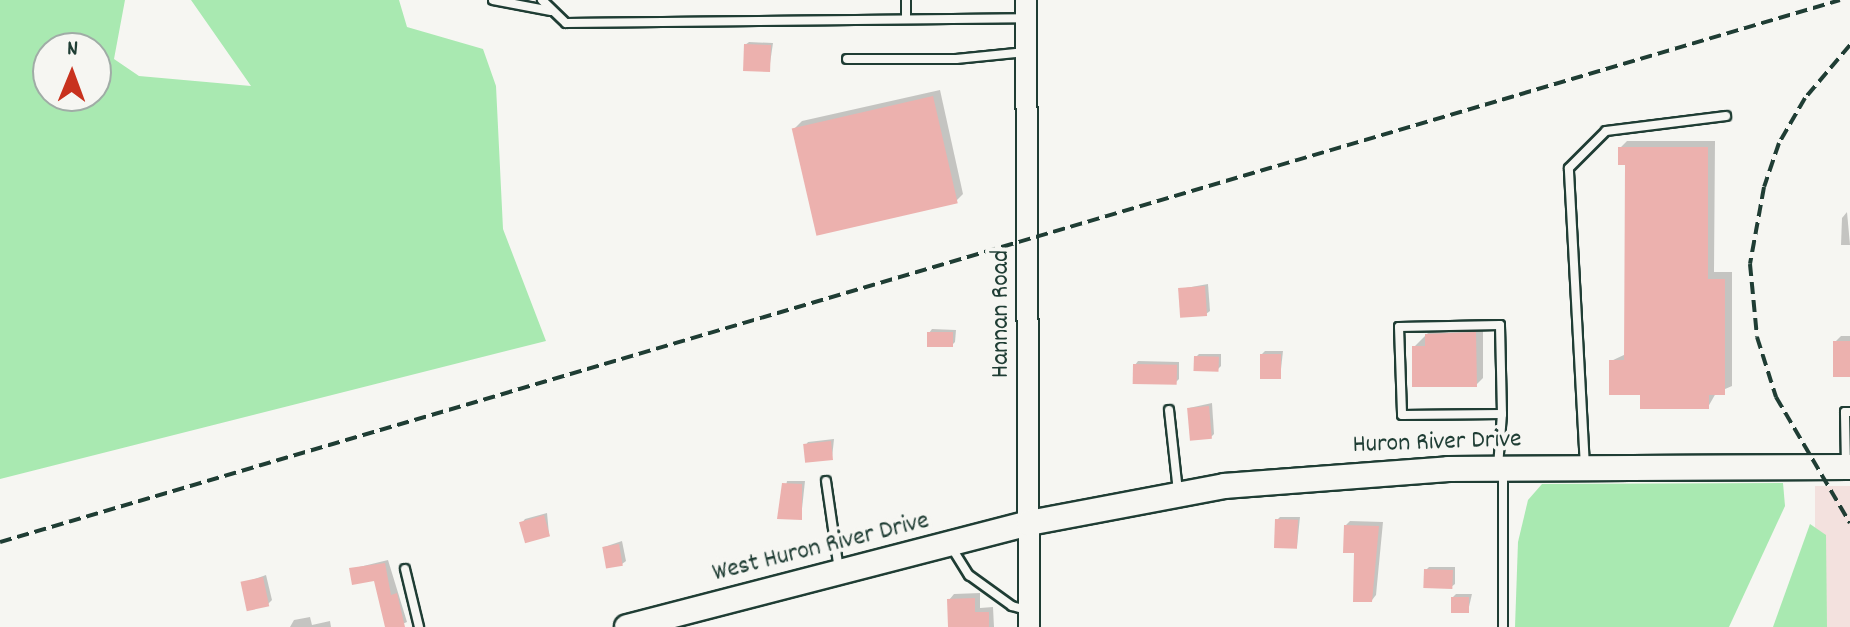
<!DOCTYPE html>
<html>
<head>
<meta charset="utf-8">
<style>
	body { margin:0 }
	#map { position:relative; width:1850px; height:627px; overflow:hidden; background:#f6f6f2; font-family:Dekko,sans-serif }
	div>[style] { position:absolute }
	.built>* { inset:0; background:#f3e1de; transform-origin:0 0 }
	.green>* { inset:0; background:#a9e9b1 }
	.shadow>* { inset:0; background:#0003 }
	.building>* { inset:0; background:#ecb1ae; transform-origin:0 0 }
	.roads { filter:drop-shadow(2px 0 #1f3d34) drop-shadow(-2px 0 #1f3d34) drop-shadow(0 2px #1f3d34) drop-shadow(0 -2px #1f3d34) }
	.service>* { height:8px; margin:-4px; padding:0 4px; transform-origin:4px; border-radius:4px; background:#f6f6f2 }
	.tertiary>* { height:20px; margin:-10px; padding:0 10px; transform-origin:10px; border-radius:10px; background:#f6f6f2 }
	.secondary>* { height:24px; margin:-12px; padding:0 12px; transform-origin:12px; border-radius:12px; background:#f6f6f2 }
	.rail>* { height:4px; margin-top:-2px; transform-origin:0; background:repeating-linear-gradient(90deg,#1f3d34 0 12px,transparent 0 18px) }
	span { translate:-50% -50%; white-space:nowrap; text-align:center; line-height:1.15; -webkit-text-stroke:8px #f6f6f2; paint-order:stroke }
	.street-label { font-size:26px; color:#1f3d34 }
	.north { position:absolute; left:32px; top:32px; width:80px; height:80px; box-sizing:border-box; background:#f6f6f2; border:2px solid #a0aca6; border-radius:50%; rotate:1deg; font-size:22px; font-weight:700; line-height:32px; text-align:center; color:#1f3d34 }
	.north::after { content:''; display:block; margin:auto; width:28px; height:36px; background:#c8321e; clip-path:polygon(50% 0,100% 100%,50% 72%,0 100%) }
</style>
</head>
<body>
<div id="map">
	<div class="built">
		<i style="left:1815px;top:486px;width:35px;height:141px"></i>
	</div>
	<div class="green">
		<i style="clip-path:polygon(evenodd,0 0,125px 0,114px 59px,139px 76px,251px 86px,191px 0,399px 0,407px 27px,483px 49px,496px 86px,503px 229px,546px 341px,0 479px,0 0,96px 48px,96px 96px,48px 96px,48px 48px,96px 48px)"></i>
		<i style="clip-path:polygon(1783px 483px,1785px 506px,1729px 627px,1515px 627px,1518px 542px,1528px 500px,1542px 484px)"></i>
		<i style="clip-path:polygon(1810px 524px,1826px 535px,1827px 627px,1773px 627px)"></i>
	</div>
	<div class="shadow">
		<i style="clip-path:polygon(749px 42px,773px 43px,769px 70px,745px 45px)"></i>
		<i style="clip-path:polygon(940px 90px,963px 194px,956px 201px,794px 129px,802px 121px)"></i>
		<i style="clip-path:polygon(1627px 141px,1715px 141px,1714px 272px,1732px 272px,1732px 386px,1716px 393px,1708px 407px,1642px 393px,1611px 361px,1626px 354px,1627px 163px,1620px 148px)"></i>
		<i style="clip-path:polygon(1847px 212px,1850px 245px,1841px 245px,1842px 218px)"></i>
		<i style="clip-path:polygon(1208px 284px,1210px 311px,1206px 314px,1180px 289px)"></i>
		<i style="clip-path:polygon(1483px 326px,1483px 378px,1476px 385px,1414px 347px,1434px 327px)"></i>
		<i style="clip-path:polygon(932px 329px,956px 330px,955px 342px,952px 345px,929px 333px)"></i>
		<i style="clip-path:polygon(1841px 336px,1850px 336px,1850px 377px,1834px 375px,1835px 342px)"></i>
		<i style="clip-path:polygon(1265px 351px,1283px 351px,1280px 378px,1262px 354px)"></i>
		<i style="clip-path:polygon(1199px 354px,1221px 354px,1221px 366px,1218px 369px,1196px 357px)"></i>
		<i style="clip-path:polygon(1138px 361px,1179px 362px,1179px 379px,1176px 382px,1135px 365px)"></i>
		<i style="clip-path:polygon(1212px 403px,1214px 434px,1211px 437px,1189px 408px)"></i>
		<i style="clip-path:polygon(834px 439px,832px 458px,805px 446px,808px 442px)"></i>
		<i style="clip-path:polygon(787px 481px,805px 481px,801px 518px,779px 518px)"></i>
		<i style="clip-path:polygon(547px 513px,549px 534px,522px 523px,525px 519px)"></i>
		<i style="clip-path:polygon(1280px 517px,1300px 517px,1297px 546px,1277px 520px)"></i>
		<i style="clip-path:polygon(1350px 521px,1383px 522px,1376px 595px,1372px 600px,1346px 525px)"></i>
		<i style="clip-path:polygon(622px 541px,626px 561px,622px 564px,604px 547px)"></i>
		<i style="clip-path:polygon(388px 560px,407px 622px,395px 627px,387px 627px,375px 578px,351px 569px)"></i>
		<i style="clip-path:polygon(1429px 567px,1455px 567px,1455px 584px,1451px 587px,1426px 570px)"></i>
		<i style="clip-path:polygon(266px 575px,272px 600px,268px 604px,243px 583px)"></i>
		<i style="clip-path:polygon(980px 593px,980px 608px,993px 607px,994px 627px,950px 627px,949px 600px,954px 594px)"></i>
		<i style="clip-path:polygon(1456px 594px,1472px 594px,1468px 611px,1453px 597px)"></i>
		<i style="clip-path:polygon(310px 617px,312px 625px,330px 621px,331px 627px,290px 627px,294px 620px)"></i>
	</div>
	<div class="building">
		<i style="left:744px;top:44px;width:27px;height:27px;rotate:2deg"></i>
		<i style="left:933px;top:96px;width:110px;height:145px;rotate:77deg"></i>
		<i style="clip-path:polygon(1618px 147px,1708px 147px,1708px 279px,1725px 279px,1725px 395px,1709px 395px,1709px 409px,1640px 409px,1640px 395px,1609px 395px,1609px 360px,1624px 360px,1625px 165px,1618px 165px)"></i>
		<i style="left:1205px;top:286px;width:30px;height:27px;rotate:86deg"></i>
		<i style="left:927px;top:332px;width:26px;height:15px"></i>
		<i style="clip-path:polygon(1476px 332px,1477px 387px,1412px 387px,1412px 346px,1425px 346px,1425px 334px)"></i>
		<i style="left:1833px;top:341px;width:17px;height:36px"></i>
		<i style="left:1260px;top:354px;width:21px;height:25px"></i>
		<i style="left:1194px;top:356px;width:25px;height:15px;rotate:2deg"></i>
		<i style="left:1133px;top:364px;width:44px;height:20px;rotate:1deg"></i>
		<i style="left:1209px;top:406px;width:33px;height:22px;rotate:85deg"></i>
		<i style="left:831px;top:441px;width:19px;height:28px;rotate:84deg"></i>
		<i style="clip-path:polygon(782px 483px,802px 484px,802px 520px,777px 519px)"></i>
		<i style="left:544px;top:515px;width:22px;height:26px;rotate:74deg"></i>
		<i style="left:1275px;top:519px;width:23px;height:29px;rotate:2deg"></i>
		<i style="clip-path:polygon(1344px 525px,1379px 526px,1372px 602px,1353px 602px,1354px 553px,1343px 553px)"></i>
		<i style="left:619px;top:544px;width:22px;height:17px;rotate:80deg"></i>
		<i style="clip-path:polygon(385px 563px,391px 595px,397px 593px,405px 627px,385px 627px,374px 581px,352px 585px,349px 568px)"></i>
		<i style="left:1424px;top:569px;width:29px;height:19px;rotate:2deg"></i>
		<i style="left:263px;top:577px;width:30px;height:23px;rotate:78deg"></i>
		<i style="left:1451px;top:597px;width:18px;height:16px"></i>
		<i style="clip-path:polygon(975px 598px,975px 612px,989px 612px,989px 627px,948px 627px,947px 599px)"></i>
	</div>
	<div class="roads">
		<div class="service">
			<i style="left:493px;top:0;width:59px;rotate:10.7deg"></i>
			<i style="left:542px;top:0;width:33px;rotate:44deg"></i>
			<i style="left:566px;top:23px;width:458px;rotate:-0.6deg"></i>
			<i style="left:906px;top:0;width:16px;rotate:90deg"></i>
			<i style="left:847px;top:59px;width:109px"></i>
			<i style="left:956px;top:59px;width:70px;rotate:-5.7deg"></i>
			<i style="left:1169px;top:410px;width:82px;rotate:83.7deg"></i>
			<i style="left:1846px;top:466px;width:54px;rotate:-91.1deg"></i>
			<i style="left:1845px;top:412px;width:5px"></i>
			<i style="left:1498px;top:467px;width:53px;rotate:-85.7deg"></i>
			<i style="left:1502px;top:414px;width:89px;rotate:-91.3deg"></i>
			<i style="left:1500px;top:325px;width:101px;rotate:178.9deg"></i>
			<i style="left:1399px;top:327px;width:88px;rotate:88deg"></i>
			<i style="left:1402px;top:415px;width:100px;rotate:-0.6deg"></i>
			<i style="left:1585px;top:467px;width:299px;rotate:-93.1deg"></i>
			<i style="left:1569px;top:168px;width:52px;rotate:-45deg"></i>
			<i style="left:1606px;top:131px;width:121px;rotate:-7.1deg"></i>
			<i style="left:826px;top:481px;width:90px;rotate:81.7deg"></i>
			<i style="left:950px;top:545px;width:36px;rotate:58deg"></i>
			<i style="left:969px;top:575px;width:53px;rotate:35.8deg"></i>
			<i style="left:1012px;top:606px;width:18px;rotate:16deg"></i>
			<i style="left:405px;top:569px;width:60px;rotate:76.4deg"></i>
			<i style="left:1503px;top:627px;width:154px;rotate:-90deg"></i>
		</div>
		<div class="tertiary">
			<i style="left:1026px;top:0;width:627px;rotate:89.73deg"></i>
		</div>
		<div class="secondary">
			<i style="left:627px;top:627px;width:415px;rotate:-14.5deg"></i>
			<i style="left:1029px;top:523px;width:198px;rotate:-10.7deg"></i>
			<i style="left:1224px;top:486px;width:225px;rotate:-4.3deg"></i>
			<i style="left:1448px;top:469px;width:402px;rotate:-0.3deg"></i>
		</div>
	</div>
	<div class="rail">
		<i style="left:1850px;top:45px;width:70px;rotate:130.3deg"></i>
		<i style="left:1805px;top:98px;width:52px;rotate:120deg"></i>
		<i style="left:1779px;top:143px;width:46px;rotate:108.8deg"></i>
		<i style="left:1764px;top:187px;width:78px;rotate:100.3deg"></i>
		<i style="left:1750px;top:264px;width:73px;rotate:84.5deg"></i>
		<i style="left:1757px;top:337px;width:63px;rotate:72.4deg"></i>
		<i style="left:1776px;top:397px;width:146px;rotate:59.6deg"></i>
		<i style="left:0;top:542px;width:1918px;rotate:-16.41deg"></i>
	</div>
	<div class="street-label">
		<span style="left:1002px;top:314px;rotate:-90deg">Hannan Road</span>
		<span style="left:1437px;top:443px;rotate:-2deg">Huron River Drive</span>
		<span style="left:821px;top:548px;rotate:-14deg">West Huron River Drive</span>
	</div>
	<div class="north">N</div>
</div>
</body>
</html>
